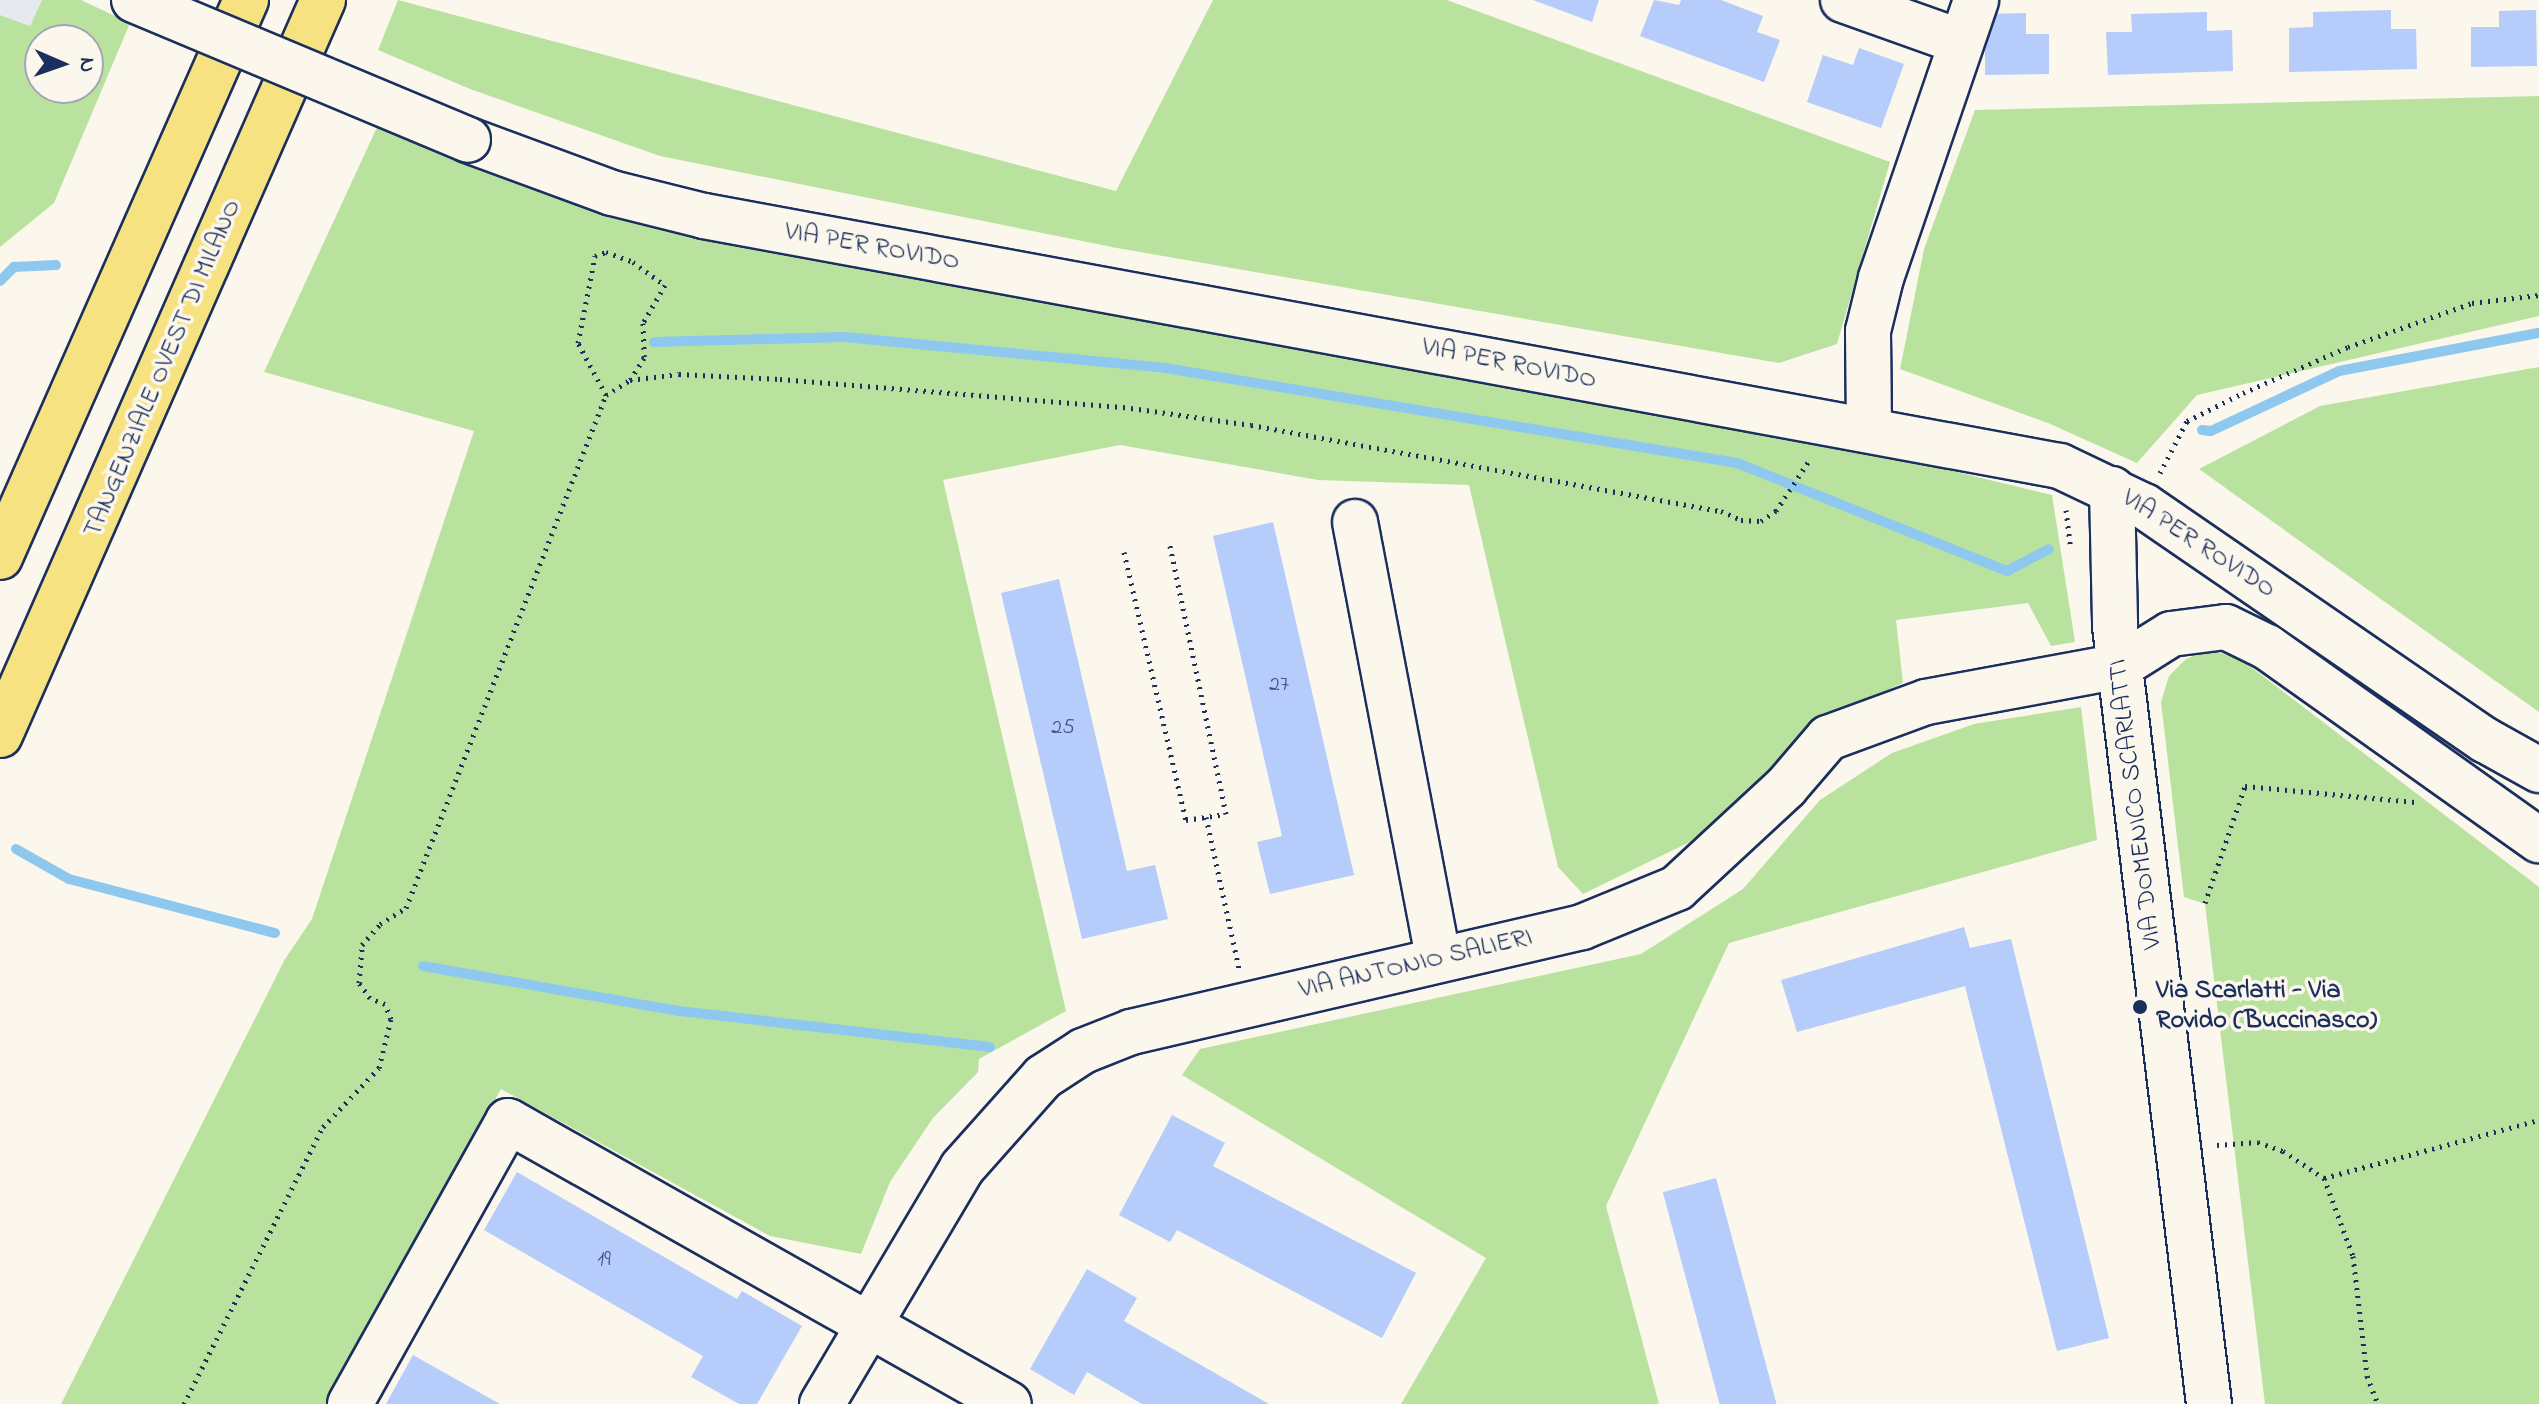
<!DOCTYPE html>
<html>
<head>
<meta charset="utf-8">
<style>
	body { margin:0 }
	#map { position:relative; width:2539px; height:1404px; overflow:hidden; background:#fbf7ec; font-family:"Indie Flower",sans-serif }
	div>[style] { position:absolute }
	.built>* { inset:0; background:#e6eaf0 }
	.green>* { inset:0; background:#bae29f }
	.stream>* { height:10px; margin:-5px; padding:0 5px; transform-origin:5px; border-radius:5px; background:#8fc8ee }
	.building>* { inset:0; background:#b6ccfb; transform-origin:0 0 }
	.path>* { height:5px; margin-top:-2.5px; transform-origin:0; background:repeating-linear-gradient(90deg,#1b2f5e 0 2px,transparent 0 8px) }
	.roads { filter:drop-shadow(2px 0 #1b2f5e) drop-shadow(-2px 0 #1b2f5e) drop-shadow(0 2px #1b2f5e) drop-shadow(0 -2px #1b2f5e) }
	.minor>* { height:44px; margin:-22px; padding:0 22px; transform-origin:22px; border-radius:22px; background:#fbf7ec }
	.highway>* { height:44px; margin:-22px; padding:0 22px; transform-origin:22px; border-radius:22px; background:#f7e281 }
	.bridges { filter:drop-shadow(2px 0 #1b2f5e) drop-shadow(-2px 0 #1b2f5e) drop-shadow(0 2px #1b2f5e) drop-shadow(0 -2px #1b2f5e) }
	.minor-bridge>* { height:44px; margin:-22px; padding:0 22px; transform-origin:22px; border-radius:22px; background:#fbf7ec }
	.dots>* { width:22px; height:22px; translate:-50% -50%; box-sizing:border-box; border:4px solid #fbf7ec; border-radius:50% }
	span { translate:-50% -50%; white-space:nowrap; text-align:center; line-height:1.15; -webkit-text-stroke:7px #fbf7ec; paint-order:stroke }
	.number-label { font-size:22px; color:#425685 }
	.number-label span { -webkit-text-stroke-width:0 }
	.street-label { font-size:26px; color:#1b2f5e }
	.poi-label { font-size:26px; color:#1b2f5e; font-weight:700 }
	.left { translate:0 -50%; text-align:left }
	.north { position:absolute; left:24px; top:24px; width:80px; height:80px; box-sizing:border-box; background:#fbf7ec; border:2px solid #a1a7b3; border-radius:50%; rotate:92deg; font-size:22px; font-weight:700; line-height:32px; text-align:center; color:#1b2f5e }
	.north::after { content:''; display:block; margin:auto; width:28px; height:36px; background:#1b2f5e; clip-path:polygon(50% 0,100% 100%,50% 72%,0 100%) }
</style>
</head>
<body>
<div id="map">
	<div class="built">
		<i style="clip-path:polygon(0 0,42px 0,30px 26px,0 15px)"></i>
	</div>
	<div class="green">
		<i style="clip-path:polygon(evenodd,42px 0,81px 0,130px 23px,54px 203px,0 247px,0 15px,30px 26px,42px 0,40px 40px,88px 40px,88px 88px,40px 88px,40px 40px)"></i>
		<i style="clip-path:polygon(398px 0,1116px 191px,1213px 0,1447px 0,1890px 162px,1837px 344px,1779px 363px,1117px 248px,660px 156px,470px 89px,378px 50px)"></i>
		<i style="clip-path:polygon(2539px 96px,2539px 316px,2197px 395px,2137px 463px,2048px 423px,1900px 369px,1924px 249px,1975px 110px)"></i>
		<i style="clip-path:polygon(379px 123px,1874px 452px,2052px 495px,2075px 642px,2051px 646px,2028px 603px,1896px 620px,1903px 683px,1817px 722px,1702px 836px,1583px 894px,1558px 867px,1469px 485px,1318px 480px,1120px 445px,943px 480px,1066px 1011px,979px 1059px,978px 1072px,933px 1118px,890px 1182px,861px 1254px,770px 1236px,501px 1089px,327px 1404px,61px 1404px,285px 959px,312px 919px,474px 431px,264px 372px)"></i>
		<i style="clip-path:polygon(2539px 367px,2539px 712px,2199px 469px,2320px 406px)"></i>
		<i style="clip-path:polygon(2211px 649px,2243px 661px,2539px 887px,2539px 1404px,2265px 1404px,2205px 904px,2184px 897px,2161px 702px,2169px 676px,2186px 659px)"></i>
		<i style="clip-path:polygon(2081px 707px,2097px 840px,1729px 943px,1606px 1206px,1659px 1404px,1401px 1404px,1486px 1258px,1182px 1075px,1200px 1049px,1641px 954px,1743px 889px,1820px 800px,1892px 753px,1974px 724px)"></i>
	</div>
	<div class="stream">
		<i style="left:0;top:281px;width:20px;rotate:-45deg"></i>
		<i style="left:14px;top:267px;width:42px;rotate:-2.7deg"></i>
		<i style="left:654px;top:342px;width:190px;rotate:-1.5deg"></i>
		<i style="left:844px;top:337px;width:322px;rotate:5.5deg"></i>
		<i style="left:1165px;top:368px;width:580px;rotate:9.43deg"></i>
		<i style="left:1737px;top:463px;width:291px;rotate:21.8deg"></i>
		<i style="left:2007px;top:571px;width:47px;rotate:-27.6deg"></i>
		<i style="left:2202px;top:430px;width:9px;rotate:6deg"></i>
		<i style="left:2211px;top:431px;width:141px;rotate:-25.1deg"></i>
		<i style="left:2339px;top:371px;width:204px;rotate:-10.8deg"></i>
		<i style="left:16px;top:849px;width:61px;rotate:29.5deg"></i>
		<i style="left:69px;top:879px;width:213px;rotate:14.7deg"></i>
		<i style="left:423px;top:966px;width:260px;rotate:10deg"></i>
		<i style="left:679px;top:1011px;width:313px;rotate:6.6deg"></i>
	</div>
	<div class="building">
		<i style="clip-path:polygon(1533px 0,1599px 0,1592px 22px)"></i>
		<i style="clip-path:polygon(1654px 0,1679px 5px,1681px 0,1721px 0,1763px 16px,1757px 32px,1780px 40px,1764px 82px,1640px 36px)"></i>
		<i style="clip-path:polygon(2391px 10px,2391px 29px,2416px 29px,2417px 69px,2289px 72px,2289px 28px,2313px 27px,2313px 12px)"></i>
		<i style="clip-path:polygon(2536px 10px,2537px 66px,2471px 67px,2471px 27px,2499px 27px,2499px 11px)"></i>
		<i style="clip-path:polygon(2207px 12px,2207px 31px,2232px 30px,2233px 71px,2108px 75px,2106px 32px,2132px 32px,2131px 14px)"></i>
		<i style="clip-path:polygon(2026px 13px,2026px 34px,2049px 34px,2049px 74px,1985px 75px,1985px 14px)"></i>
		<i style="clip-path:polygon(1859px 48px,1904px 64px,1881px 128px,1807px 102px,1823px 55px,1853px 65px)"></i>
		<i style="clip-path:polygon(1273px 522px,1354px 875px,1270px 894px,1257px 842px,1282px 836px,1213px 536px)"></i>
		<i style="clip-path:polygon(1059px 579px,1127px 871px,1155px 865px,1168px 919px,1082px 939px,1001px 593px)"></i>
		<i style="clip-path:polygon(1964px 927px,1970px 948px,2011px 939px,2109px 1338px,2057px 1351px,1965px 986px,1797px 1032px,1781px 980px)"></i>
		<i style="clip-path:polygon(1172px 1115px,1225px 1143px,1213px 1166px,1416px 1273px,1382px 1338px,1177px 1230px,1170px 1242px,1119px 1215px)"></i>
		<i style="clip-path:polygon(517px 1172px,737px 1299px,742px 1291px,802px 1326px,757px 1404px,739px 1404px,691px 1377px,703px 1356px,484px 1230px)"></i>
		<i style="left:1716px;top:1178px;width:234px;height:55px;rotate:75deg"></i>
		<i style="clip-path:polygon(1087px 1269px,1137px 1298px,1124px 1321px,1269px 1404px,1142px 1404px,1087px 1372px,1074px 1395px,1030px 1369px)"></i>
		<i style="clip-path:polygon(413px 1355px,500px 1404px,386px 1404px)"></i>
	</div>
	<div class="path">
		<i style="left:606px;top:395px;width:59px;rotate:-118.3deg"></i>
		<i style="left:578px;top:343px;width:89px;rotate:-78.9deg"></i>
		<i style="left:595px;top:256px;width:12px;rotate:-20deg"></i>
		<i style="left:606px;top:252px;width:29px;rotate:20deg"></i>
		<i style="left:633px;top:262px;width:39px;rotate:36deg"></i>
		<i style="left:665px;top:285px;width:44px;rotate:120.1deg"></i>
		<i style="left:643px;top:323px;width:35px;rotate:88deg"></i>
		<i style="left:644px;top:358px;width:26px;rotate:122deg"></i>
		<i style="left:2160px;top:473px;width:59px;rotate:-62.6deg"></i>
		<i style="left:2187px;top:421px;width:63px;rotate:-26.6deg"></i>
		<i style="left:2243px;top:393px;width:115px;rotate:-23.7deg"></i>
		<i style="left:2348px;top:347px;width:132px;rotate:-19.5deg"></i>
		<i style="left:2472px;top:303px;width:67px;rotate:-6.8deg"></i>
		<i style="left:2066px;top:510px;width:38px;rotate:83deg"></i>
		<i style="left:1124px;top:552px;width:275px;rotate:77deg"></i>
		<i style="left:1186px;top:820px;width:40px;rotate:-8.5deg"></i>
		<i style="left:1226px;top:814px;width:278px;rotate:-101.8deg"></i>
		<i style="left:1206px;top:817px;width:155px;rotate:77.7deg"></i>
		<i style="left:2205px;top:903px;width:124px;rotate:-71.1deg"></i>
		<i style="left:2245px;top:786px;width:171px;rotate:5.4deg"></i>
		<i style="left:2217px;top:1145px;width:41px;rotate:-4.2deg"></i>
		<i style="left:2258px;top:1142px;width:27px;rotate:20deg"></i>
		<i style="left:2283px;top:1151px;width:49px;rotate:33.4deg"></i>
		<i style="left:2324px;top:1178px;width:223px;rotate:-15.1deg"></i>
		<i style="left:2324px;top:1178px;width:83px;rotate:69.6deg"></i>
		<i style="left:2353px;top:1256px;width:121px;rotate:83.3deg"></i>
		<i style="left:2367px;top:1376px;width:30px;rotate:69deg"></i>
		<i style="left:184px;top:1404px;width:310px;rotate:-63.4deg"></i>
		<i style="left:323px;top:1127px;width:81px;rotate:-46.5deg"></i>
		<i style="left:379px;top:1068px;width:50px;rotate:-76.2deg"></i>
		<i style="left:391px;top:1019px;width:16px;rotate:-112deg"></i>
		<i style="left:385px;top:1004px;width:16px;rotate:-158deg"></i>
		<i style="left:370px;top:998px;width:19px;rotate:-126deg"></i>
		<i style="left:359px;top:983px;width:38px;rotate:-85deg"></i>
		<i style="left:362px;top:945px;width:28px;rotate:-49deg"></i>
		<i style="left:380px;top:924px;width:31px;rotate:-32deg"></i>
		<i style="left:406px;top:908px;width:551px;rotate:-68.7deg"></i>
		<i style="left:606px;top:395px;width:28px;rotate:-32deg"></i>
		<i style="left:630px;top:380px;width:49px;rotate:-7deg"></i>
		<i style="left:679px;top:374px;width:101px;rotate:2.8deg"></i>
		<i style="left:780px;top:379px;width:352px;rotate:4.7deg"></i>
		<i style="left:1131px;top:408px;width:121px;rotate:8.1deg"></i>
		<i style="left:1251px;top:425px;width:478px;rotate:10.4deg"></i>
		<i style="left:1721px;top:511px;width:22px;rotate:24deg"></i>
		<i style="left:1741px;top:520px;width:20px;rotate:3deg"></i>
		<i style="left:1761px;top:521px;width:18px;rotate:-34deg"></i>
		<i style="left:1776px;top:511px;width:62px;rotate:-56.8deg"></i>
	</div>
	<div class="roads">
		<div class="minor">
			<i style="left:1843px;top:0;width:125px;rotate:19.6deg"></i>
			<i style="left:468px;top:140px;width:153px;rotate:20.2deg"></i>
			<i style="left:612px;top:193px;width:95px;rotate:14deg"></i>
			<i style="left:704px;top:216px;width:1379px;rotate:10.45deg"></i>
			<i style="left:2060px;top:466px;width:93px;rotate:25.5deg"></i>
			<i style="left:2144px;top:506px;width:414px;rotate:34.5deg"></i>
			<i style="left:2485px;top:740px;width:62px;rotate:29.1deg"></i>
			<i style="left:1869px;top:428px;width:97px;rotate:-90.6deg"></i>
			<i style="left:1868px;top:331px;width:55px;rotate:-76.2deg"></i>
			<i style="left:1881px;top:278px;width:294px;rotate:-71.1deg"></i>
			<i style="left:2112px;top:489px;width:137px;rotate:88.7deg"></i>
			<i style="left:2115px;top:626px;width:784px;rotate:83.11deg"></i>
			<i style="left:1355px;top:522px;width:445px;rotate:79.2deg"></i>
			<i style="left:350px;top:1404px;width:324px;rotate:-60.8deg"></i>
			<i style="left:508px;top:1121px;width:575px;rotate:29.46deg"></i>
			<i style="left:822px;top:1404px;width:274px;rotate:-59.3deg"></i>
			<i style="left:962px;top:1168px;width:122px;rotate:-48.3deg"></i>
			<i style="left:1043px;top:1077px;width:48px;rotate:-33deg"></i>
			<i style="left:1083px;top:1051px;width:52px;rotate:-21.6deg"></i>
			<i style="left:1131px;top:1032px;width:463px;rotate:-13.1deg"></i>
			<i style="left:1582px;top:927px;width:103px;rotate:-22.3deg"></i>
			<i style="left:1677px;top:888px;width:149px;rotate:-42.8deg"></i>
			<i style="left:1786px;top:787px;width:65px;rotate:-49.4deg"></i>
			<i style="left:1828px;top:738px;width:104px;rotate:-20.2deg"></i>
			<i style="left:1926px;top:702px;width:197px;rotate:-10.5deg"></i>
			<i style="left:2120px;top:666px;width:60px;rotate:-32.1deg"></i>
			<i style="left:2171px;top:634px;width:55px;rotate:-7.3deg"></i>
			<i style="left:2226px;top:627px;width:46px;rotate:26deg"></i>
			<i style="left:2267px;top:647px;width:334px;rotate:35.4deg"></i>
		</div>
		<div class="highway">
			<i style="left:0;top:557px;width:609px;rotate:-66.17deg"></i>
			<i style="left:0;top:735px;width:803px;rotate:-66.28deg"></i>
		</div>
	</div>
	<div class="bridges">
		<div class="minor-bridge">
			<i style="left:134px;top:0;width:362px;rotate:22.7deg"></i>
		</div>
	</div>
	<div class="dots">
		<i style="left:2140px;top:1007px;background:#1b2f5e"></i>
	</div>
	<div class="number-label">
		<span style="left:1279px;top:686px">27</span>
		<span style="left:1063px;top:729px">25</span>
		<span style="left:604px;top:1261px">19</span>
	</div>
	<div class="street-label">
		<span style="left:872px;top:248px;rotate:10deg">VIA PER ROVIDO</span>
		<span style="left:1509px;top:365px;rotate:11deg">VIA PER ROVIDO</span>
		<span style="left:164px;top:369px;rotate:-67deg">TANGENZIALE OVEST DI MILANO</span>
		<span style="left:2198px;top:545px;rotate:33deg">VIA PER ROVIDO</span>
		<span style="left:2137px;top:804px;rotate:-97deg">VIA DOMENICO SCARLATTI</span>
		<span style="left:1416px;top:965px;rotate:-13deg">VIA ANTONIO SALIERI</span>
	</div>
	<div class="poi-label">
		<span class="left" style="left:2156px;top:1007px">Via Scarlatti - Via<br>Rovido (Buccinasco)</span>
	</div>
	<div class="north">N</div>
</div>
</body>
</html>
